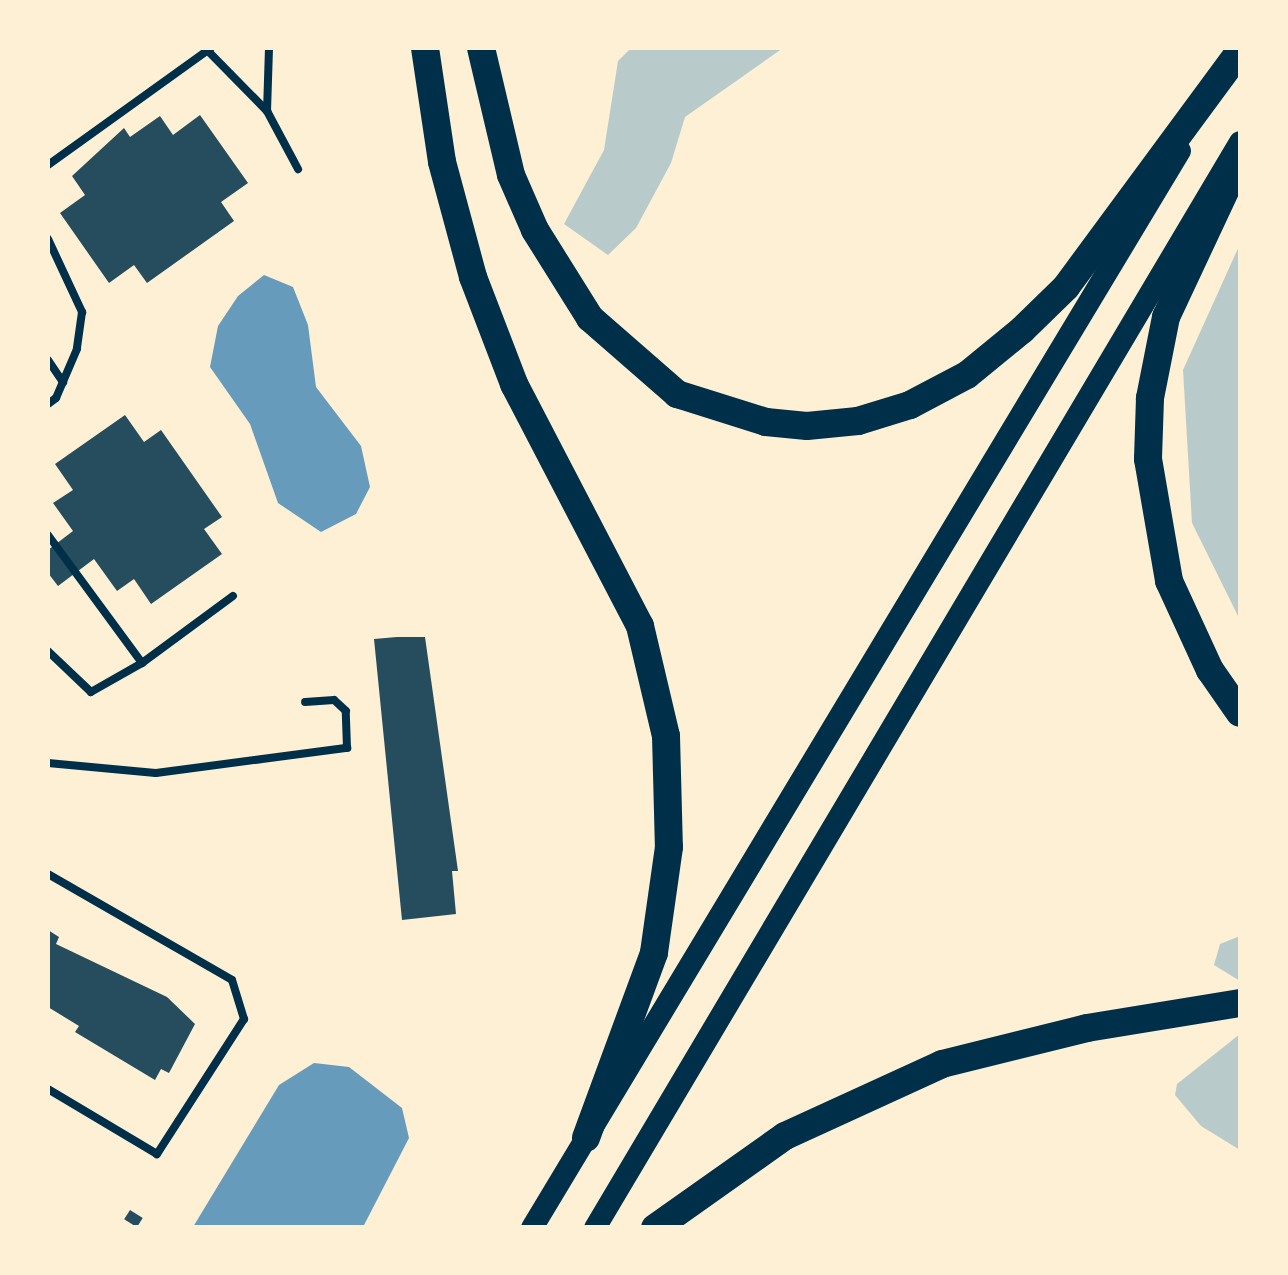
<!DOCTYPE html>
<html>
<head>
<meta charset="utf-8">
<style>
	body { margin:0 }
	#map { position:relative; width:1288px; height:1275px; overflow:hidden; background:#fdf0d5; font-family:Quicksand,sans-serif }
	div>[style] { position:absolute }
	.green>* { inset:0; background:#b9caca }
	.water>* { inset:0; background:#669bbc }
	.building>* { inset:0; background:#264d5e; transform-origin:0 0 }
	.service>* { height:8px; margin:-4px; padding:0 4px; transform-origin:4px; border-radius:4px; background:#003049 }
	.primary>* { height:22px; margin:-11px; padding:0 11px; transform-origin:11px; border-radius:11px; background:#003049 }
	.motorway>* { height:28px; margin:-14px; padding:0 14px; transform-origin:14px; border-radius:14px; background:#003049 }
	span { translate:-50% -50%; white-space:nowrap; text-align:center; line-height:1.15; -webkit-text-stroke:9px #fdf0d5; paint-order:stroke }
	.frame { position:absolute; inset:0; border:50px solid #fdf0d5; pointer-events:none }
</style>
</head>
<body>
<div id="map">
	<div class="green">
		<i style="clip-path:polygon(631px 48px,783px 48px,685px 117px,671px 163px,636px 228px,608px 255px,564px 224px,604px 150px,618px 61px)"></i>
		<i style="clip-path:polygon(1240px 244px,1240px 620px,1192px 523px,1183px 370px)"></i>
		<i style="clip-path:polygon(1240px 936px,1240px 981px,1214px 965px,1220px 944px)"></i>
		<i style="clip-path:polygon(1240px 1034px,1240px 1150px,1201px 1126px,1175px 1095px,1177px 1084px)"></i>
	</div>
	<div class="water">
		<i style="clip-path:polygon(264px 275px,293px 287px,308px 325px,316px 387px,361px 446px,370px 487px,356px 514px,321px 532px,278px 503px,250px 424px,210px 367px,218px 326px,238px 296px)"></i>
		<i style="clip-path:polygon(314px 1063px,349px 1067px,402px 1108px,409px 1138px,363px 1227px,193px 1227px,279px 1085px)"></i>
	</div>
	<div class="building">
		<i style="clip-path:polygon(200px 115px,248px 183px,221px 202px,234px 221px,147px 283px,134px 265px,109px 283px,60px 213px,85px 195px,72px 176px,124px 128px,130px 137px,160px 116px,173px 135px)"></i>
		<i style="clip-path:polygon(125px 415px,144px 442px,161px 430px,222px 517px,204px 529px,222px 554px,151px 604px,134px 579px,117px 591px,94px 559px,58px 586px,48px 573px,48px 550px,73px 531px,53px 503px,73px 490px,55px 464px)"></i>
		<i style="clip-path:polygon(397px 637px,425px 637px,458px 871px,452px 871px,456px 914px,402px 920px,374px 639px)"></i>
		<i style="clip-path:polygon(48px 930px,59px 937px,56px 944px,167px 997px,195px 1024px,169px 1073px,161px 1069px,155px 1080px,75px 1032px,79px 1026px,48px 1007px)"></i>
		<i style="left:130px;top:1210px;width:15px;height:11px;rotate:32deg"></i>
	</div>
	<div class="service">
		<i style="left:269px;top:48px;width:63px;rotate:91.8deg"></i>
		<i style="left:267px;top:111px;width:66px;rotate:61.9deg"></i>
		<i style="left:207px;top:50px;width:86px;rotate:45.5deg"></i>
		<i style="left:48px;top:165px;width:201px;rotate:-35.7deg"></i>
		<i style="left:48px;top:239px;width:81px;rotate:65deg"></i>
		<i style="left:82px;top:312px;width:37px;rotate:98deg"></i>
		<i style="left:77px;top:349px;width:53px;rotate:113.2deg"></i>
		<i style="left:56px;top:398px;width:10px;rotate:143deg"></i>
		<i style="left:48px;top:360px;width:27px;rotate:56deg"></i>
		<i style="left:48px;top:535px;width:159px;rotate:53.7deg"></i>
		<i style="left:142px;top:663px;width:59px;rotate:150.4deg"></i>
		<i style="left:91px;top:692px;width:59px;rotate:-136.4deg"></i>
		<i style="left:142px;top:663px;width:113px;rotate:-36.4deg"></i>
		<i style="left:48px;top:763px;width:108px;rotate:5.3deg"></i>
		<i style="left:156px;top:773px;width:193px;rotate:-7.5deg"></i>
		<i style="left:347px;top:748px;width:37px;rotate:-92deg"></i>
		<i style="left:346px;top:711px;width:16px;rotate:-137deg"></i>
		<i style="left:334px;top:700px;width:29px;rotate:176deg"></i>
		<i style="left:48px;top:874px;width:212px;rotate:29.9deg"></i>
		<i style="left:232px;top:980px;width:41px;rotate:72.9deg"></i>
		<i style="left:244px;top:1019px;width:161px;rotate:122.8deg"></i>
		<i style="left:157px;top:1154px;width:127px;rotate:-149.2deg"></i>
	</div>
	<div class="primary">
		<i style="left:532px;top:1228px;width:1257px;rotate:-58.97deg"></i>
		<i style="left:595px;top:1228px;width:1263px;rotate:-59.29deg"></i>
	</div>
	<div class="motorway">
		<i style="left:425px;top:48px;width:115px;rotate:81.5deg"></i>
		<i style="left:442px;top:162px;width:119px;rotate:74.9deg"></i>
		<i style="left:473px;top:277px;width:115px;rotate:69deg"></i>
		<i style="left:514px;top:384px;width:273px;rotate:62.5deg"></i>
		<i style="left:640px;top:626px;width:113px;rotate:76.7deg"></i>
		<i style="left:666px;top:736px;width:111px;rotate:88.5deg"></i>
		<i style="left:669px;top:847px;width:107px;rotate:98.1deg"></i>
		<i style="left:654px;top:953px;width:197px;rotate:110.2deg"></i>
		<i style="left:481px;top:48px;width:130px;rotate:76.7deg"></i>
		<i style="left:511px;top:175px;width:60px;rotate:66.4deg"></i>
		<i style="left:535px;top:230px;width:104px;rotate:58deg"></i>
		<i style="left:590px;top:318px;width:116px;rotate:41.1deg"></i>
		<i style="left:677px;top:394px;width:93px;rotate:17.5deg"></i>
		<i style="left:766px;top:422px;width:41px;rotate:5.6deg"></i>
		<i style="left:807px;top:426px;width:51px;rotate:-5.6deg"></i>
		<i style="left:858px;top:421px;width:54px;rotate:-17.1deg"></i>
		<i style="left:910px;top:405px;width:64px;rotate:-27.8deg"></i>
		<i style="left:967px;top:375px;width:71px;rotate:-39.3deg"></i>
		<i style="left:1022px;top:330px;width:62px;rotate:-44.3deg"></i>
		<i style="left:1066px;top:287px;width:292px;rotate:-53.6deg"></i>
		<i style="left:1240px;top:159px;width:174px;rotate:115.1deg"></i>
		<i style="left:1166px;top:317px;width:83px;rotate:101.2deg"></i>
		<i style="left:1150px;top:398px;width:61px;rotate:91.9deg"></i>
		<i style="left:1148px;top:459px;width:124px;rotate:80.2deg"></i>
		<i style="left:1169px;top:581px;width:98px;rotate:65.3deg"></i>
		<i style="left:1210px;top:670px;width:52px;rotate:55.1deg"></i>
		<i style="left:655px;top:1228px;width:159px;rotate:-35.3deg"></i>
		<i style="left:785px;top:1136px;width:173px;rotate:-24.6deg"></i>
		<i style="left:942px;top:1064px;width:149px;rotate:-13.9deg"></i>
		<i style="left:1087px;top:1028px;width:155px;rotate:-9.3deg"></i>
	</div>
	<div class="frame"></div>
</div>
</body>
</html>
